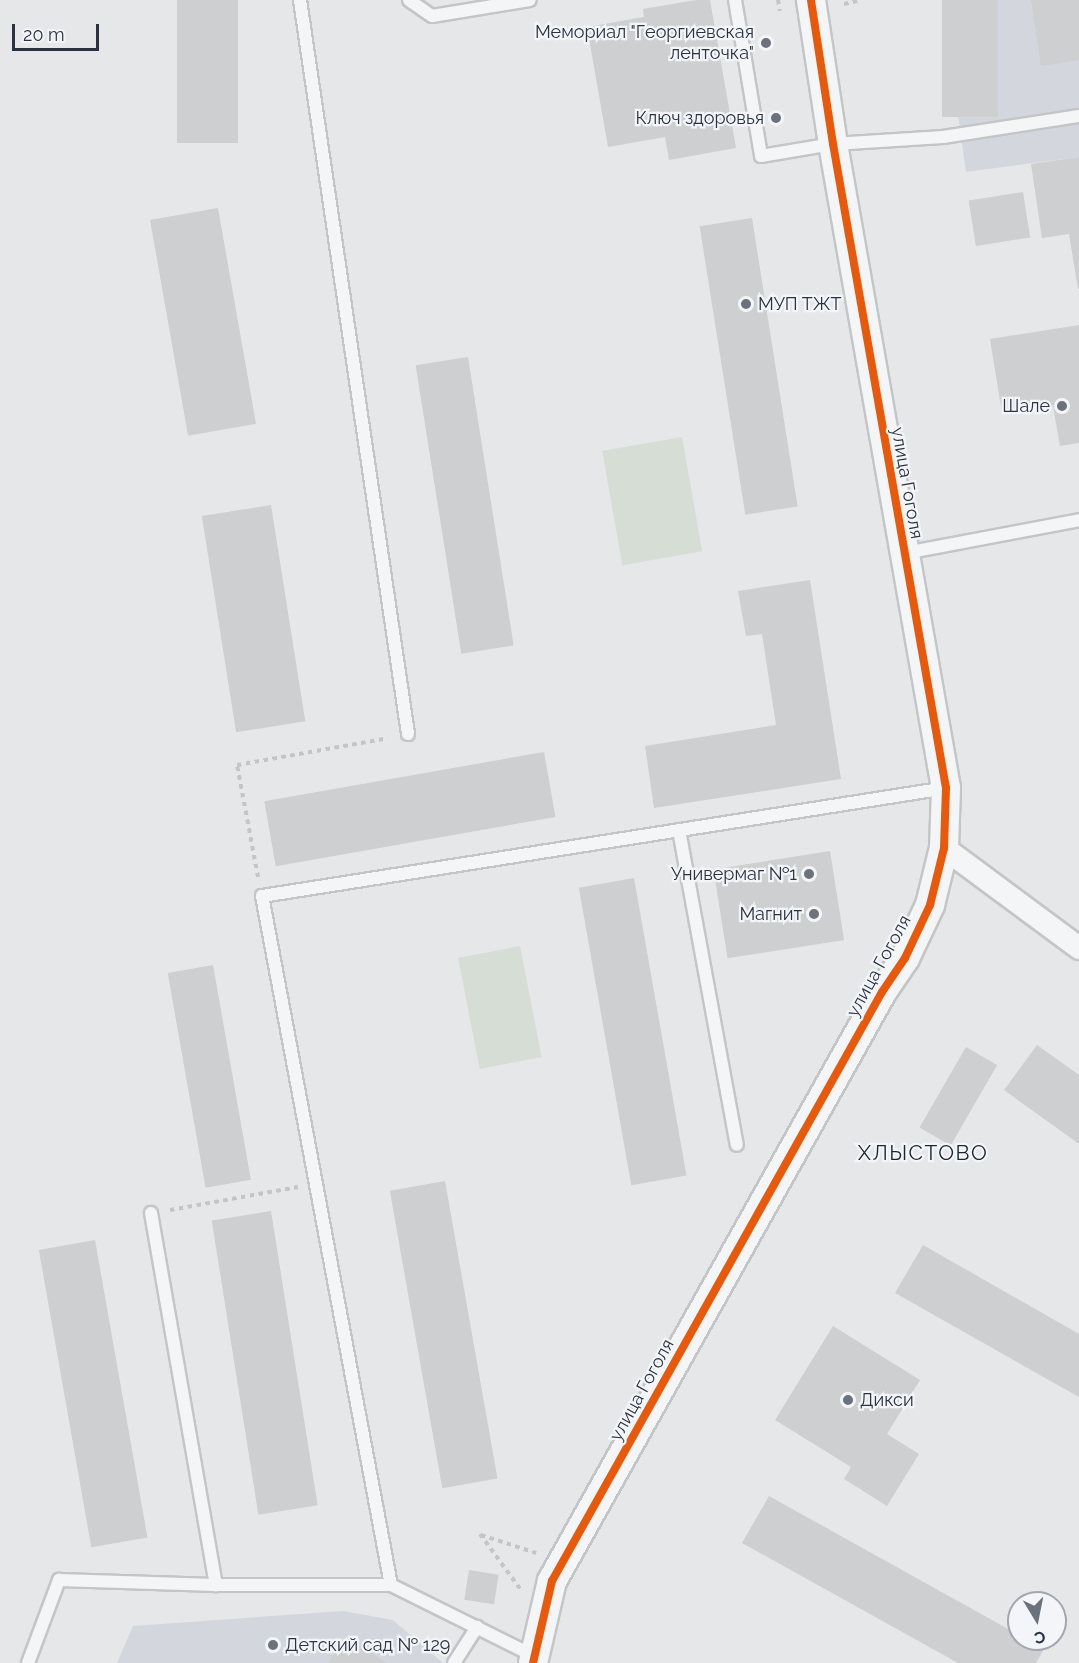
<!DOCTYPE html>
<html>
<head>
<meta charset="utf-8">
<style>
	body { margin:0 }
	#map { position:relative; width:1079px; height:1663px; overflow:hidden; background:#e5e7e9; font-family:Raleway,sans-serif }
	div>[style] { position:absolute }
	.built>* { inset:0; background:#d3d6dc }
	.green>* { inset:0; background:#d5ddd5; transform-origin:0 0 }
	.building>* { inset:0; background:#cdcfd1; transform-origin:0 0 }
	.path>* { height:4px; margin-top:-2px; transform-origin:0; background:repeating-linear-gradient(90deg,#c4c5c9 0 4.5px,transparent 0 9px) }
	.roads { filter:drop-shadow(2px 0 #c3c5c7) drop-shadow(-2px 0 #c3c5c7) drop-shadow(0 2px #c3c5c7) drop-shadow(0 -2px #c3c5c7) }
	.service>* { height:12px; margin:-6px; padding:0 6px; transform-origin:6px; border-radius:6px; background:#f4f5f6 }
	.minor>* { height:22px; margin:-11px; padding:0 11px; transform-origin:11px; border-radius:11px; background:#f4f5f6 }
	.tertiary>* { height:28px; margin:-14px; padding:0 14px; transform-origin:14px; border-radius:14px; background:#f4f5f6 }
	.cycleway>* { height:8px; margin:-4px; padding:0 4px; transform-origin:4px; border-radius:4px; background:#e8590c }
	.dots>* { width:16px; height:16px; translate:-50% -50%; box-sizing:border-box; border:3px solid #f3f5f8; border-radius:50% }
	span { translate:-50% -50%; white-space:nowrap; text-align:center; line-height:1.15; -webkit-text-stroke:4.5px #f3f5f8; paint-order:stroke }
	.poi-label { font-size:18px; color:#2b3342 }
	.right { translate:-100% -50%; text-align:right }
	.left { translate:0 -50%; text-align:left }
	.street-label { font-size:18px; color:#2b3342 }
	.quarter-label { font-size:21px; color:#1d2433; letter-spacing:1.5px }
	.north { position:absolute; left:1007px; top:1591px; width:60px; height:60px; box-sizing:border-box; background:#f3f5f8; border:2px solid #a3a7af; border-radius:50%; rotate:170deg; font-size:16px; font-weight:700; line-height:24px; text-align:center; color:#2b3342 }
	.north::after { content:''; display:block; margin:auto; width:21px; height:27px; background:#6c727c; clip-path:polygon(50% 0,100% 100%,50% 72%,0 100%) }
	.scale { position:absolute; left:12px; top:24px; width:87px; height:27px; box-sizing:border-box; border:3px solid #2b3342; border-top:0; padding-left:8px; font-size:18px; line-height:21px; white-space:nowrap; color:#2b3342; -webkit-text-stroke:4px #f3f5f8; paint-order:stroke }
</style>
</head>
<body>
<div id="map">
	<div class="built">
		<i style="clip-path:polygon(942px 0,1079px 0,1079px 157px,966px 172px)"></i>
		<i style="clip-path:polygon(343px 1611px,393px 1620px,443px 1663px,117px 1663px,133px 1626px)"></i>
	</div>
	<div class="green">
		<i style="left:682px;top:437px;width:116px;height:81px;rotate:80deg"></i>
		<i style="left:520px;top:946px;width:113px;height:63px;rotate:79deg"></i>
	</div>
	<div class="building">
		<i style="left:177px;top:0;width:61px;height:143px"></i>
		<i style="clip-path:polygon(696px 0,710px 0,736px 148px,669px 160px,665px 137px,608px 147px,587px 27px,644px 17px,643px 9px)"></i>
		<i style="left:942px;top:0;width:56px;height:117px"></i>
		<i style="clip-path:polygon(1031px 0,1079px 0,1079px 60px,1041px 66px)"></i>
		<i style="clip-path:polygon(1079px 157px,1079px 289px,1078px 289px,1069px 234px,1042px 238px,1031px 164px)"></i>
		<i style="left:1023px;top:192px;width:46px;height:55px;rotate:81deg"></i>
		<i style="left:218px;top:208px;width:219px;height:69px;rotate:80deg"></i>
		<i style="left:752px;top:218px;width:292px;height:53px;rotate:81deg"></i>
		<i style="clip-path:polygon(1079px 325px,1079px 443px,1060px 446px,1053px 406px,1002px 413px,990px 339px)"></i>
		<i style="left:468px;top:357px;width:292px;height:53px;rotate:81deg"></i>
		<i style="left:271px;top:505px;width:219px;height:70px;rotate:81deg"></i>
		<i style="clip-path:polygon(810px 580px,841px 779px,654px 808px,645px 746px,776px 725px,762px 634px,746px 636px,738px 591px)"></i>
		<i style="left:544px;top:752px;width:66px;height:284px;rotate:80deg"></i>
		<i style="left:830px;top:851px;width:90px;height:118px;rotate:81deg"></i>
		<i style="left:634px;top:878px;width:302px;height:56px;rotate:80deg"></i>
		<i style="left:213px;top:965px;width:218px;height:46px;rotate:80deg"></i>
		<i style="clip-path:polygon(1037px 1045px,1079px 1075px,1079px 1144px,1004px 1090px)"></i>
		<i style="left:966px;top:1047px;width:36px;height:93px;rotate:30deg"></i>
		<i style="left:445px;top:1181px;width:302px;height:56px;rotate:80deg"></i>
		<i style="left:271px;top:1211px;width:298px;height:60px;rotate:81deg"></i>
		<i style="left:95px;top:1240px;width:302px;height:57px;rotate:80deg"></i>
		<i style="clip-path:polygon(923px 1245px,1079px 1334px,1079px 1397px,895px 1293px)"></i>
		<i style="clip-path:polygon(833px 1326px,920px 1380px,887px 1434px,919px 1454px,887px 1506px,844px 1479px,851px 1467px,775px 1420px)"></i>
		<i style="clip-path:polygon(769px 1496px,1019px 1635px,1019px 1639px,1026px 1639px,1044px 1649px,1036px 1663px,958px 1663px,742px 1543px)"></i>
		<i style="left:469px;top:1570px;width:30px;height:30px;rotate:9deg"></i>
		<i style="clip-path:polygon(347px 1636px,386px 1663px,328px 1663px)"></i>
	</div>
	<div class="path">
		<i style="left:778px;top:0;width:11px;rotate:80deg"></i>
		<i style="left:844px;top:4px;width:18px;rotate:-13deg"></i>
		<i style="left:258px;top:877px;width:114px;rotate:-100.6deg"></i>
		<i style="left:237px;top:765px;width:153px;rotate:-10.1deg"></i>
		<i style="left:170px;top:1210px;width:130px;rotate:-10.2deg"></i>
		<i style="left:480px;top:1534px;width:69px;rotate:53.8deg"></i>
		<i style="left:481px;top:1535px;width:58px;rotate:18.1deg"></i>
	</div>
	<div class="roads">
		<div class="service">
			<i style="left:300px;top:0;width:742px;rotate:81.63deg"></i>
			<i style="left:409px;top:0;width:28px;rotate:35deg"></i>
			<i style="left:432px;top:16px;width:99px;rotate:-9.3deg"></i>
			<i style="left:735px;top:0;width:158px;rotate:80.5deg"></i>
			<i style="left:761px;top:156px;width:73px;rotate:-9.5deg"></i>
			<i style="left:833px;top:144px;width:110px;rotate:-3.6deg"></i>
			<i style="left:943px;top:137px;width:138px;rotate:-8.8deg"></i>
			<i style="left:905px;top:553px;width:177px;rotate:-10.7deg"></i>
			<i style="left:679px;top:830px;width:320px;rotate:79.6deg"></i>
			<i style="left:151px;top:1213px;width:378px;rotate:80.1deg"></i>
			<i style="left:391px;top:1585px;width:701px;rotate:-100.6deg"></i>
			<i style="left:262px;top:896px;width:692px;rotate:-8.97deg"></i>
			<i style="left:28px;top:1663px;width:89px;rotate:-69.5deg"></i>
			<i style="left:59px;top:1580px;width:157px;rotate:1.8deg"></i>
			<i style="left:216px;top:1585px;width:175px"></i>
			<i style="left:391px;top:1585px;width:160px;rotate:26.4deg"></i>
			<i style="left:454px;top:1663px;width:43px;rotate:-57.4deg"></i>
		</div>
		<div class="minor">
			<i style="left:944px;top:848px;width:168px;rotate:36.5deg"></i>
		</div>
		<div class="tertiary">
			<i style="left:533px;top:1663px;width:84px;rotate:-77deg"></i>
			<i style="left:552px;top:1581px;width:675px;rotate:-60.74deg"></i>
			<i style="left:882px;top:992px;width:41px;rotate:-55.9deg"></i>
			<i style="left:905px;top:958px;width:59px;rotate:-64.7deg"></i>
			<i style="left:930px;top:905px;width:59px;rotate:-76.2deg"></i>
			<i style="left:944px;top:848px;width:60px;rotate:-88.1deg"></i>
			<i style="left:946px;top:788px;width:654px;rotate:-99.95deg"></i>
			<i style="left:833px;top:144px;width:146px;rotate:-98.7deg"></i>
		</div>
	</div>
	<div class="cycleway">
		<i style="left:533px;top:1663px;width:84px;rotate:-77deg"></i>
		<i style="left:552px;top:1581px;width:675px;rotate:-60.74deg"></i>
		<i style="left:882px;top:992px;width:41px;rotate:-55.9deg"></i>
		<i style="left:905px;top:958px;width:59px;rotate:-64.7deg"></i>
		<i style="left:930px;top:905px;width:59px;rotate:-76.2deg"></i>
		<i style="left:944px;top:848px;width:60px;rotate:-88.1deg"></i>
		<i style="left:946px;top:788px;width:654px;rotate:-99.95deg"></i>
		<i style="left:833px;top:144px;width:146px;rotate:-98.7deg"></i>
	</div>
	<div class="dots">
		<i style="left:766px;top:43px;background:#6c727c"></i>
		<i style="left:776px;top:118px;background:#6c727c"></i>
		<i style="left:746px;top:304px;background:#6c727c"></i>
		<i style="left:1062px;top:406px;background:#6c727c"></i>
		<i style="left:809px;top:874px;background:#6c727c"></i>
		<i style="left:814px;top:914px;background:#6c727c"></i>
		<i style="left:848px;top:1400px;background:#6c727c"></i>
		<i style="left:273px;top:1645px;background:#6c727c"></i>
	</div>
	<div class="poi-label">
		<span class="right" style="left:754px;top:43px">Мемориал "Георгиевская<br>ленточка"</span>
		<span class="right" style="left:764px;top:118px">Ключ здоровья</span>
		<span class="left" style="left:758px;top:304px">МУП ТЖТ</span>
		<span class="right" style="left:1050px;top:406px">Шале</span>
		<span class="right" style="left:797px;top:874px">Универмаг №1</span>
		<span class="right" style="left:802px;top:914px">Магнит</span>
		<span class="left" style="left:860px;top:1400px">Дикси</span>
		<span class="left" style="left:285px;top:1645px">Детский сад № 129</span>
	</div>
	<div class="street-label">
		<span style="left:907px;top:483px;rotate:80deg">улица Гоголя</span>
		<span style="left:879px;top:966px;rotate:-61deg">улица Гоголя</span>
		<span style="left:642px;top:1390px;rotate:-61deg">улица Гоголя</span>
	</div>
	<div class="quarter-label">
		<span style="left:923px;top:1153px">ХЛЫСТОВО</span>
	</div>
	<div class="north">С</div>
	<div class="scale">20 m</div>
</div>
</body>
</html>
